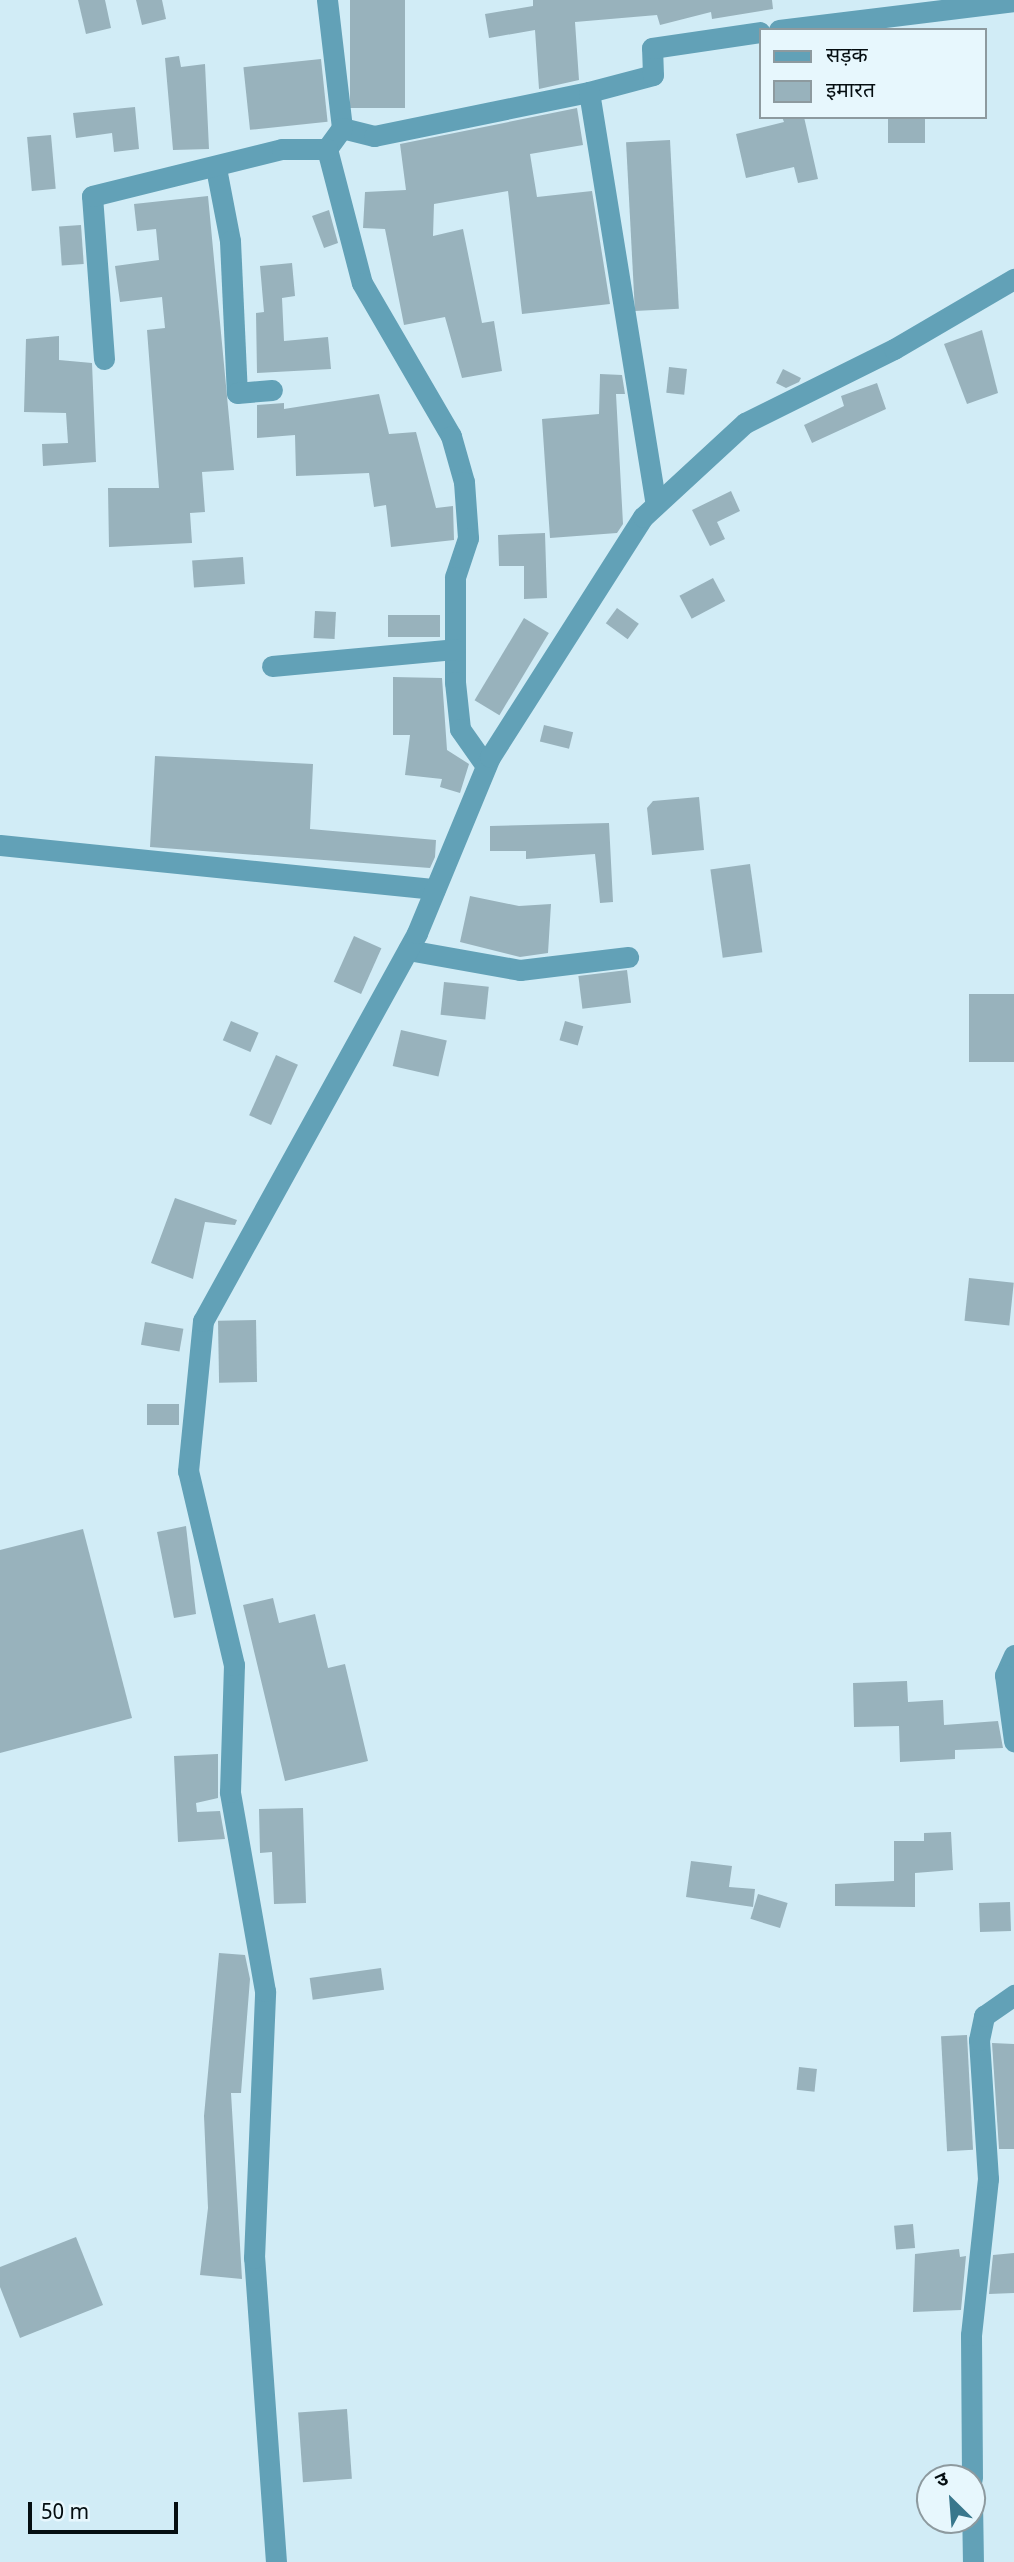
<!DOCTYPE html>
<html>
<head>
<meta charset="utf-8">
<style>
	body { margin:0 }
	#map { position:relative; width:1014px; height:2562px; overflow:hidden; background:#d1ecf6; font-family:Georgia,"Noto Sans Devanagari",serif }
	div>[style] { position:absolute }
	.building>* { inset:0; background:#98b2bc; transform-origin:0 0 }
	.minor>* { height:21px; margin:-10.5px; padding:0 10.5px; transform-origin:10.5px; border-radius:10.5px; background:#62a1b7 }
	span { translate:-50% -50%; white-space:nowrap; text-align:center; line-height:1.15; -webkit-text-stroke:7px #e7f7fd; paint-order:stroke }
	.legend { position:absolute; left:759px; top:28px; width:228px; height:91px; box-sizing:border-box; background:#e7f7fd; border:2px solid #8d9a9f; margin:0; padding:9px 12px; list-style:none; font-size:21px; color:#050e11 }
	.legend li { display:flex; align-items:center; gap:14px; height:35px }
	.legend b { width:35px; border:2px solid #8d9a9f }
	.north { position:absolute; left:916px; top:2464px; width:70px; height:70px; box-sizing:border-box; background:#e7f7fd; border:2px solid #8d9a9f; border-radius:50%; rotate:335deg; font-size:19px; font-weight:700; line-height:28px; text-align:center; color:#050e11 }
	.north::after { content:''; display:block; margin:auto; width:24px; height:32px; background:#39778c; clip-path:polygon(50% 0,100% 100%,50% 72%,0 100%) }
	.scale { position:absolute; left:28px; top:2502px; width:150px; height:32px; box-sizing:border-box; border:4px solid #050e11; border-top:0; padding-left:9px; font-size:21px; line-height:24px; white-space:nowrap; color:#050e11; -webkit-text-stroke:5px #e7f7fd; paint-order:stroke }
</style>
</head>
<body>
<div id="map">
	<div class="building">
		<i style="clip-path:polygon(78px 0,105px 0,111px 28px,86px 34px)"></i>
		<i style="clip-path:polygon(136px 0,162px 0,166px 19px,142px 25px)"></i>
		<i style="left:350px;top:0;width:55px;height:108px"></i>
		<i style="clip-path:polygon(533px 0,772px 0,773px 9px,712px 19px,711px 12px,660px 25px,657px 15px,575px 22px,579px 80px,539px 89px,535px 30px,489px 38px,485px 14px,533px 6px)"></i>
		<i style="clip-path:polygon(179px 56px,181px 67px,205px 64px,209px 149px,173px 150px,165px 58px)"></i>
		<i style="left:321px;top:59px;width:63px;height:78px;rotate:84deg"></i>
		<i style="clip-path:polygon(135px 107px,139px 149px,114px 152px,112px 133px,76px 138px,73px 113px)"></i>
		<i style="clip-path:polygon(577px 108px,583px 145px,530px 154px,537px 197px,592px 191px,610px 304px,522px 314px,508px 191px,434px 204px,433px 236px,463px 229px,482px 323px,494px 321px,502px 371px,462px 378px,445px 317px,404px 325px,385px 229px,363px 228px,365px 192px,406px 190px,400px 144px)"></i>
		<i style="clip-path:polygon(782px 117px,804px 117px,818px 179px,798px 183px,794px 167px,746px 178px,736px 134px,784px 122px)"></i>
		<i style="left:888px;top:117px;width:37px;height:26px"></i>
		<i style="left:51px;top:135px;width:54px;height:24px;rotate:85deg"></i>
		<i style="left:670px;top:140px;width:169px;height:44px;rotate:87deg"></i>
		<i style="clip-path:polygon(208px 196px,234px 470px,202px 472px,205px 512px,190px 513px,192px 543px,109px 547px,108px 488px,159px 488px,147px 330px,165px 328px,162px 297px,120px 302px,115px 266px,159px 260px,156px 229px,137px 231px,134px 204px)"></i>
		<i style="clip-path:polygon(329px 210px,338px 243px,324px 248px,312px 216px)"></i>
		<i style="left:81px;top:225px;width:39px;height:22px;rotate:86deg"></i>
		<i style="clip-path:polygon(292px 263px,295px 296px,282px 298px,284px 341px,328px 337px,331px 369px,257px 373px,256px 313px,264px 312px,260px 266px)"></i>
		<i style="clip-path:polygon(982px 330px,998px 393px,967px 404px,944px 344px)"></i>
		<i style="clip-path:polygon(59px 336px,59px 360px,92px 363px,96px 462px,43px 466px,42px 444px,68px 443px,66px 413px,24px 412px,26px 339px)"></i>
		<i style="left:669px;top:367px;width:18px;height:26px;rotate:6deg"></i>
		<i style="clip-path:polygon(783px 369px,801px 378px,799px 382px,786px 388px,776px 383px)"></i>
		<i style="clip-path:polygon(600px 374px,622px 375px,625px 394px,616px 394px,623px 524px,617px 533px,550px 538px,542px 419px,599px 414px)"></i>
		<i style="clip-path:polygon(877px 383px,886px 409px,812px 443px,804px 425px,844px 406px,841px 396px)"></i>
		<i style="clip-path:polygon(379px 394px,389px 434px,416px 432px,436px 508px,453px 506px,454px 540px,391px 547px,386px 505px,374px 507px,369px 473px,296px 476px,295px 435px,257px 438px,257px 405px,284px 403px,284px 409px)"></i>
		<i style="clip-path:polygon(731px 491px,740px 511px,717px 522px,725px 539px,710px 546px,692px 510px)"></i>
		<i style="clip-path:polygon(545px 533px,547px 598px,524px 599px,524px 566px,499px 566px,498px 535px)"></i>
		<i style="left:243px;top:557px;width:27px;height:51px;rotate:86deg"></i>
		<i style="left:713px;top:578px;width:26px;height:38px;rotate:62deg"></i>
		<i style="left:617px;top:608px;width:27px;height:19px;rotate:36deg"></i>
		<i style="left:315px;top:611px;width:21px;height:27px;rotate:3deg"></i>
		<i style="left:440px;top:615px;width:22px;height:52px;rotate:90deg"></i>
		<i style="left:524px;top:618px;width:29px;height:96px;rotate:31deg"></i>
		<i style="clip-path:polygon(393px 677px,442px 678px,447px 750px,469px 764px,460px 793px,440px 787px,442px 779px,405px 775px,410px 735px,393px 735px)"></i>
		<i style="left:544px;top:725px;width:30px;height:17px;rotate:14deg"></i>
		<i style="clip-path:polygon(155px 756px,313px 764px,310px 829px,436px 840px,435px 857px,430px 868px,150px 847px)"></i>
		<i style="clip-path:polygon(699px 797px,704px 850px,652px 855px,647px 808px,653px 801px)"></i>
		<i style="clip-path:polygon(609px 823px,613px 902px,600px 903px,595px 854px,526px 859px,526px 851px,490px 851px,490px 826px)"></i>
		<i style="left:750px;top:864px;width:89px;height:40px;rotate:82deg"></i>
		<i style="clip-path:polygon(470px 896px,519px 906px,551px 904px,548px 953px,520px 957px,460px 942px)"></i>
		<i style="left:354px;top:936px;width:30px;height:50px;rotate:24deg"></i>
		<i style="left:627px;top:970px;width:33px;height:49px;rotate:83deg"></i>
		<i style="left:444px;top:982px;width:45px;height:33px;rotate:6deg"></i>
		<i style="left:969px;top:994px;width:45px;height:68px"></i>
		<i style="left:231px;top:1021px;width:30px;height:21px;rotate:23deg"></i>
		<i style="left:565px;top:1021px;width:19px;height:20px;rotate:16deg"></i>
		<i style="left:401px;top:1030px;width:47px;height:37px;rotate:13deg"></i>
		<i style="left:276px;top:1055px;width:24px;height:66px;rotate:24deg"></i>
		<i style="clip-path:polygon(175px 1198px,237px 1220px,235px 1225px,205px 1222px,193px 1279px,151px 1263px)"></i>
		<i style="left:969px;top:1278px;width:45px;height:43px;rotate:6deg"></i>
		<i style="left:256px;top:1320px;width:62px;height:38px;rotate:89deg"></i>
		<i style="left:145px;top:1322px;width:39px;height:23px;rotate:10deg"></i>
		<i style="left:147px;top:1404px;width:32px;height:21px"></i>
		<i style="clip-path:polygon(186px 1526px,196px 1614px,174px 1618px,157px 1532px)"></i>
		<i style="clip-path:polygon(83px 1529px,132px 1718px,0 1753px,0 1550px)"></i>
		<i style="clip-path:polygon(273px 1598px,279px 1623px,315px 1614px,328px 1668px,345px 1664px,368px 1761px,285px 1781px,243px 1605px)"></i>
		<i style="clip-path:polygon(907px 1681px,908px 1702px,943px 1700px,944px 1725px,998px 1721px,1003px 1748px,955px 1750px,955px 1759px,900px 1762px,899px 1726px,854px 1727px,853px 1683px)"></i>
		<i style="clip-path:polygon(218px 1754px,218px 1798px,196px 1803px,197px 1812px,220px 1811px,225px 1839px,178px 1842px,174px 1756px)"></i>
		<i style="clip-path:polygon(303px 1808px,306px 1903px,274px 1904px,272px 1852px,260px 1853px,259px 1809px)"></i>
		<i style="clip-path:polygon(951px 1832px,953px 1870px,915px 1873px,915px 1907px,835px 1906px,835px 1884px,894px 1881px,894px 1841px,924px 1841px,924px 1833px)"></i>
		<i style="clip-path:polygon(691px 1861px,732px 1866px,729px 1887px,755px 1889px,753px 1907px,686px 1897px)"></i>
		<i style="left:758px;top:1894px;width:31px;height:26px;rotate:17deg"></i>
		<i style="left:1010px;top:1902px;width:29px;height:31px;rotate:88deg"></i>
		<i style="clip-path:polygon(219px 1953px,245px 1955px,250px 1979px,241px 2093px,231px 2093px,242px 2279px,200px 2275px,208px 2208px,204px 2116px)"></i>
		<i style="left:381px;top:1968px;width:22px;height:72px;rotate:82deg"></i>
		<i style="left:967px;top:2035px;width:115px;height:26px;rotate:87deg"></i>
		<i style="clip-path:polygon(992px 2043px,1014px 2044px,1014px 2149px,999px 2149px)"></i>
		<i style="left:799px;top:2067px;width:18px;height:23px;rotate:6deg"></i>
		<i style="left:913px;top:2224px;width:24px;height:19px;rotate:85deg"></i>
		<i style="clip-path:polygon(76px 2237px,103px 2305px,20px 2338px,0 2287px,0 2267px)"></i>
		<i style="clip-path:polygon(959px 2249px,960px 2257px,966px 2256px,961px 2310px,913px 2312px,915px 2254px)"></i>
		<i style="clip-path:polygon(1014px 2253px,1014px 2293px,989px 2294px,993px 2255px)"></i>
		<i style="left:347px;top:2409px;width:70px;height:49px;rotate:86deg"></i>
	</div>
	<div class="minor">
		<i style="left:327px;top:0;width:129px;rotate:83.3deg"></i>
		<i style="left:342px;top:128px;width:33px;rotate:14deg"></i>
		<i style="left:374px;top:136px;width:219px;rotate:-11.6deg"></i>
		<i style="left:589px;top:92px;width:66px;rotate:-14.9deg"></i>
		<i style="left:653px;top:75px;width:27px;rotate:-92deg"></i>
		<i style="left:652px;top:48px;width:109px;rotate:-8.4deg"></i>
		<i style="left:779px;top:30px;width:237px;rotate:-7deg"></i>
		<i style="left:589px;top:92px;width:418px;rotate:80.8deg"></i>
		<i style="left:342px;top:128px;width:26px;rotate:126deg"></i>
		<i style="left:327px;top:149px;width:138px;rotate:75.4deg"></i>
		<i style="left:362px;top:283px;width:177px;rotate:59.8deg"></i>
		<i style="left:451px;top:436px;width:48px;rotate:74.2deg"></i>
		<i style="left:464px;top:482px;width:56px;rotate:85.9deg"></i>
		<i style="left:468px;top:538px;width:41px;rotate:108.4deg"></i>
		<i style="left:455px;top:577px;width:105px;rotate:90deg"></i>
		<i style="left:455px;top:682px;width:47px;rotate:83.9deg"></i>
		<i style="left:460px;top:729px;width:45px;rotate:54.9deg"></i>
		<i style="left:216px;top:168px;width:74px;rotate:79.1deg"></i>
		<i style="left:230px;top:241px;width:152px;rotate:87.4deg"></i>
		<i style="left:237px;top:393px;width:35px;rotate:-5deg"></i>
		<i style="left:104px;top:359px;width:163px;rotate:-94.2deg"></i>
		<i style="left:92px;top:196px;width:196px;rotate:-13.9deg"></i>
		<i style="left:282px;top:149px;width:45px"></i>
		<i style="left:272px;top:666px;width:183px;rotate:-5.3deg"></i>
		<i style="left:0;top:845px;width:437px;rotate:5.8deg"></i>
		<i style="left:408px;top:950px;width:114px;rotate:10.1deg"></i>
		<i style="left:520px;top:970px;width:109px;rotate:-6.9deg"></i>
		<i style="left:1014px;top:1655px;width:22px;rotate:114deg"></i>
		<i style="left:1005px;top:1675px;width:67px;rotate:82.2deg"></i>
		<i style="left:972px;top:2478px;width:143px;rotate:-90.4deg"></i>
		<i style="left:971px;top:2335px;width:157px;rotate:-83.8deg"></i>
		<i style="left:988px;top:2179px;width:139px;rotate:-93.7deg"></i>
		<i style="left:979px;top:2040px;width:25px;rotate:-78deg"></i>
		<i style="left:984px;top:2016px;width:37px;rotate:-35deg"></i>
		<i style="left:972px;top:2501px;width:61px;rotate:89.1deg"></i>
		<i style="left:276px;top:2562px;width:305px;rotate:-94.1deg"></i>
		<i style="left:254px;top:2258px;width:267px;rotate:-87.6deg"></i>
		<i style="left:265px;top:1991px;width:202px;rotate:-100deg"></i>
		<i style="left:230px;top:1792px;width:127px;rotate:-88.2deg"></i>
		<i style="left:234px;top:1665px;width:199px;rotate:-103.3deg"></i>
		<i style="left:188px;top:1471px;width:151px;rotate:-84.3deg"></i>
		<i style="left:203px;top:1321px;width:443px;rotate:-61.1deg"></i>
		<i style="left:417px;top:933px;width:191px;rotate:-67.5deg"></i>
		<i style="left:490px;top:757px;width:285px;rotate:-57.5deg"></i>
		<i style="left:643px;top:517px;width:139px;rotate:-42.7deg"></i>
		<i style="left:745px;top:423px;width:166px;rotate:-26.4deg"></i>
		<i style="left:894px;top:349px;width:139px;rotate:-30.3deg"></i>
	</div>
	<ul class="legend">
	<li><b style="height:9px;background:#62a1b7"></b>सड़क</li>
	<li><b style="height:19px;background:#98b2bc"></b>इमारत</li>
	</ul>
	<div class="north">उ</div>
	<div class="scale">50 m</div>
</div>
</body>
</html>
